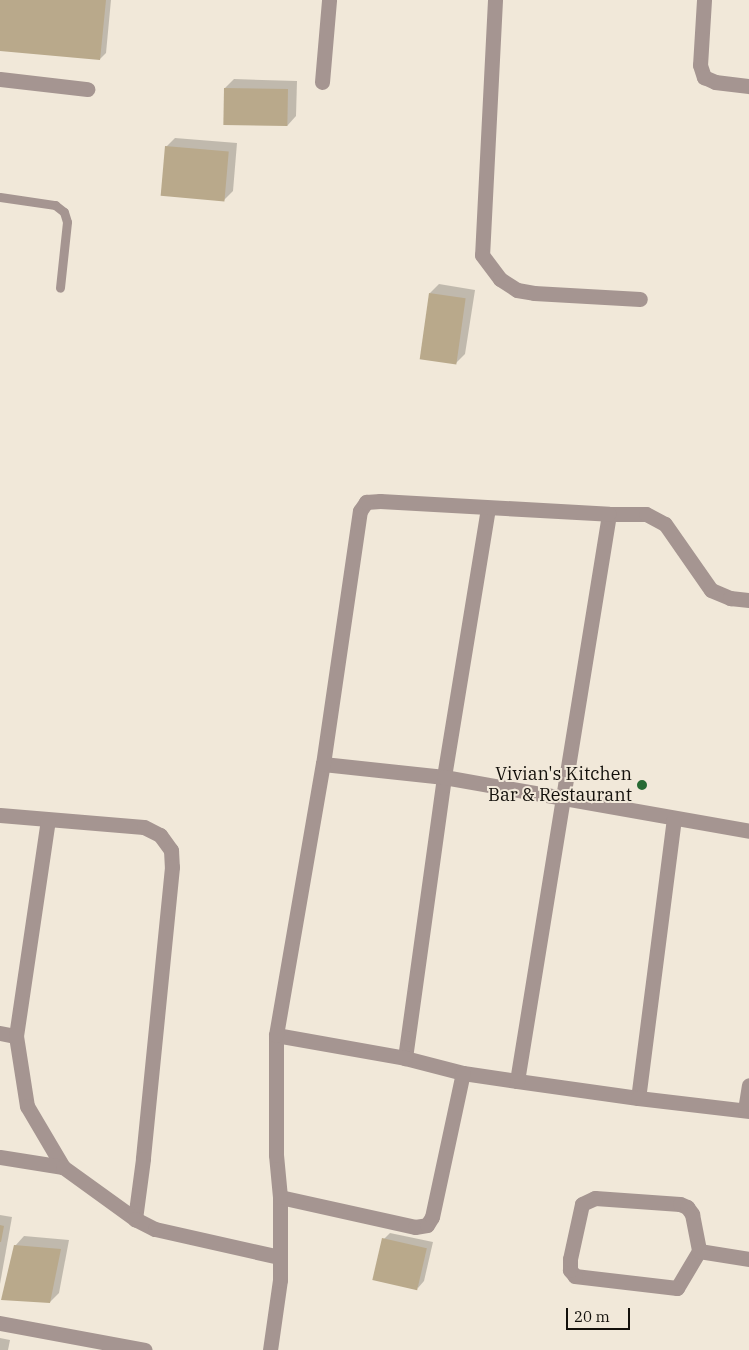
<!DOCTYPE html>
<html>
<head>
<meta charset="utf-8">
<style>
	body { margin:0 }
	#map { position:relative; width:749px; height:1350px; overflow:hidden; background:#f1e8d9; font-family:"IBM Plex Serif",serif }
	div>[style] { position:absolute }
	.shadow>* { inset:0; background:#0003 }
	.building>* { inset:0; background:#b9a98b; transform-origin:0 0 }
	.lane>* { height:9px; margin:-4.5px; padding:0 4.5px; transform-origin:4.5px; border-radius:4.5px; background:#a59591 }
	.street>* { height:15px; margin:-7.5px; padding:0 7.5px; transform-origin:7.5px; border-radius:7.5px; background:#a59591 }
	.dots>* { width:14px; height:14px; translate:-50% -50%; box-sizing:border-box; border:2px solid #f1e8d9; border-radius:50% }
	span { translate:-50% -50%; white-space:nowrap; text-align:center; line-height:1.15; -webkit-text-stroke:4px #f1e8d9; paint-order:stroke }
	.poi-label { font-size:18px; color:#13100b }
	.right { translate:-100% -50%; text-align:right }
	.scale { position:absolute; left:566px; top:1308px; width:64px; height:22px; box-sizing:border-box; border:2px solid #13100b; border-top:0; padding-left:6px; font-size:15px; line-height:18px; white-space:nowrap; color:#13100b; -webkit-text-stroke:4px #f1e8d9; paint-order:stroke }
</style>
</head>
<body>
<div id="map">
	<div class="shadow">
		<i style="clip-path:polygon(0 0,111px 0,106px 53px,100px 59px,0 50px)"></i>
		<i style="clip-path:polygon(234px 79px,297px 81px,296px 116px,287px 126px,225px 88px)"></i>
		<i style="clip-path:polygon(175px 138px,237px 143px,233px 191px,224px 200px,166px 147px)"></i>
		<i style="clip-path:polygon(439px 284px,475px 290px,465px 354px,456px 363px,430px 293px)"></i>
		<i style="clip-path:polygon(0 1215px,12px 1217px,0 1284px)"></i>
		<i style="clip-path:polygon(390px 1233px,433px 1242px,424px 1281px,418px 1288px,384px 1239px)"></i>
		<i style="clip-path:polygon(24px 1236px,69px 1240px,59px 1293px,50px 1302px,15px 1246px)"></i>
		<i style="clip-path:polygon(0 1338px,10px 1340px,8px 1350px,0 1350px)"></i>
	</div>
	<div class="building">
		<i style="clip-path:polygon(0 0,106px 0,100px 60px,0 51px)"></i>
		<i style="left:224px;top:88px;width:64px;height:37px;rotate:1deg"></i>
		<i style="left:165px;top:146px;width:64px;height:50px;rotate:5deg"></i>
		<i style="left:429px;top:293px;width:37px;height:67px;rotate:8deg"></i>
		<i style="clip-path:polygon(0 1225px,4px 1226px,1px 1242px,0 1242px)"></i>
		<i style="left:382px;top:1238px;width:46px;height:43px;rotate:13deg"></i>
		<i style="clip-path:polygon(14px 1245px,61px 1249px,50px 1303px,1px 1300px)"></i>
	</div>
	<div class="lane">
		<i style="left:0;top:197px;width:56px;rotate:8.3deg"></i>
		<i style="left:55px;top:205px;width:11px;rotate:38deg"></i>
		<i style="left:64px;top:212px;width:10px;rotate:73deg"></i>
		<i style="left:67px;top:222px;width:66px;rotate:96.1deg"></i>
	</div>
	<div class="street">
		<i style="left:495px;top:0;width:255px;rotate:92.9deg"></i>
		<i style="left:482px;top:255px;width:30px;rotate:53deg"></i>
		<i style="left:500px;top:279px;width:20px;rotate:33deg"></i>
		<i style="left:517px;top:290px;width:17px;rotate:10deg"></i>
		<i style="left:534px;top:293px;width:106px;rotate:3.2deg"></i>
		<i style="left:704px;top:0;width:65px;rotate:93.5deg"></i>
		<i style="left:700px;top:65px;width:13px;rotate:72deg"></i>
		<i style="left:704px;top:77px;width:12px;rotate:24deg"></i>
		<i style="left:715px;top:82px;width:34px;rotate:7deg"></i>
		<i style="left:0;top:79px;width:88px;rotate:6.6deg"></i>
		<i style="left:322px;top:82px;width:82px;rotate:-85.1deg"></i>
		<i style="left:488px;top:508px;width:273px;rotate:99.3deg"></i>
		<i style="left:444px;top:777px;width:284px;rotate:97.9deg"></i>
		<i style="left:405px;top:1058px;width:60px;rotate:14.5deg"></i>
		<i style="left:463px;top:1073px;width:55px;rotate:8.4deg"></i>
		<i style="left:323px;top:764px;width:122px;rotate:6.1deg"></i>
		<i style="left:444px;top:777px;width:310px;rotate:10deg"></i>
		<i style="left:0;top:815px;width:144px;rotate:4.8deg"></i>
		<i style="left:144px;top:827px;width:18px;rotate:27deg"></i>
		<i style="left:160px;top:835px;width:19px;rotate:54deg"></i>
		<i style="left:171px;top:850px;width:17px;rotate:87deg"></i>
		<i style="left:172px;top:867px;width:293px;rotate:95.7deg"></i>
		<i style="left:143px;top:1159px;width:61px;rotate:97.6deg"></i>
		<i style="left:674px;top:818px;width:282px;rotate:97.3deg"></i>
		<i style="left:638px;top:1098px;width:122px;rotate:-172deg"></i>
		<i style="left:517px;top:1081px;width:574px;rotate:-80.78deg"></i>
		<i style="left:609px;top:514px;width:37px"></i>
		<i style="left:646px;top:514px;width:21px;rotate:28deg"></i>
		<i style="left:665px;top:524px;width:80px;rotate:55.1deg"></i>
		<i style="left:711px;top:590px;width:21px;rotate:23deg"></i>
		<i style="left:730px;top:598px;width:19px;rotate:6deg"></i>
		<i style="left:0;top:1033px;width:16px;rotate:11deg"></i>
		<i style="left:16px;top:1036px;width:71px;rotate:81.1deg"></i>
		<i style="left:27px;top:1106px;width:71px;rotate:59.5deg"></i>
		<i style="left:63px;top:1167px;width:64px;rotate:-171deg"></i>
		<i style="left:276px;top:1035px;width:131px;rotate:10.1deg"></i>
		<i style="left:16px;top:1036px;width:218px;rotate:-81.6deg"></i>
		<i style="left:638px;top:1098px;width:112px;rotate:6.7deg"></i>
		<i style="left:745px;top:1110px;width:25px;rotate:-81deg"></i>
		<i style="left:63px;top:1167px;width:89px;rotate:35.8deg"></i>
		<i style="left:135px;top:1219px;width:22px;rotate:27deg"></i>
		<i style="left:155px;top:1229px;width:127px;rotate:12.7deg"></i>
		<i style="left:280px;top:1197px;width:138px;rotate:12.5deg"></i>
		<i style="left:415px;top:1227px;width:12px;rotate:-9deg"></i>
		<i style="left:427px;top:1225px;width:9px;rotate:-58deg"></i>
		<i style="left:432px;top:1217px;width:147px;rotate:-77.9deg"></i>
		<i style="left:595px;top:1198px;width:85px;rotate:4deg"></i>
		<i style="left:680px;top:1204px;width:8px;rotate:23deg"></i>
		<i style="left:687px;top:1207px;width:9px;rotate:54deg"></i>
		<i style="left:692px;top:1214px;width:38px;rotate:79deg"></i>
		<i style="left:699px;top:1251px;width:43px;rotate:120.7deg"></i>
		<i style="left:677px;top:1288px;width:103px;rotate:-173.3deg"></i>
		<i style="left:575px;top:1276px;width:8px;rotate:-130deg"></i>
		<i style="left:570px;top:1270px;width:11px;rotate:-90deg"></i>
		<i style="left:570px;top:1259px;width:56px;rotate:-77.7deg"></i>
		<i style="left:582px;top:1204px;width:14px;rotate:-25deg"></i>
		<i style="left:699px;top:1251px;width:51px;rotate:9.1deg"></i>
		<i style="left:0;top:1323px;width:147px;rotate:10.5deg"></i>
		<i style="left:270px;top:1350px;width:71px;rotate:-81.9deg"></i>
		<i style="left:280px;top:1280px;width:83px;rotate:-90deg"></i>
		<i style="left:280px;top:1197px;width:42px;rotate:-95.4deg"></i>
		<i style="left:276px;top:1155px;width:120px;rotate:-90deg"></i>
		<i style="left:276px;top:1035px;width:275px;rotate:-80.2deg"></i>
		<i style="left:323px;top:764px;width:256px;rotate:-81.7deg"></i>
		<i style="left:360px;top:511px;width:11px;rotate:-56deg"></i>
		<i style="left:366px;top:502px;width:14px;rotate:-4deg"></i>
		<i style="left:380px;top:501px;width:229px;rotate:3.2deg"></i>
	</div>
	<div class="dots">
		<i style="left:642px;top:785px;background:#276a34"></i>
	</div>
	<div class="poi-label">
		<span class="right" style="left:632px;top:785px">Vivian's Kitchen<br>Bar &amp; Restaurant</span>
	</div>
	<div class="scale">20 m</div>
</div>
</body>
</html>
